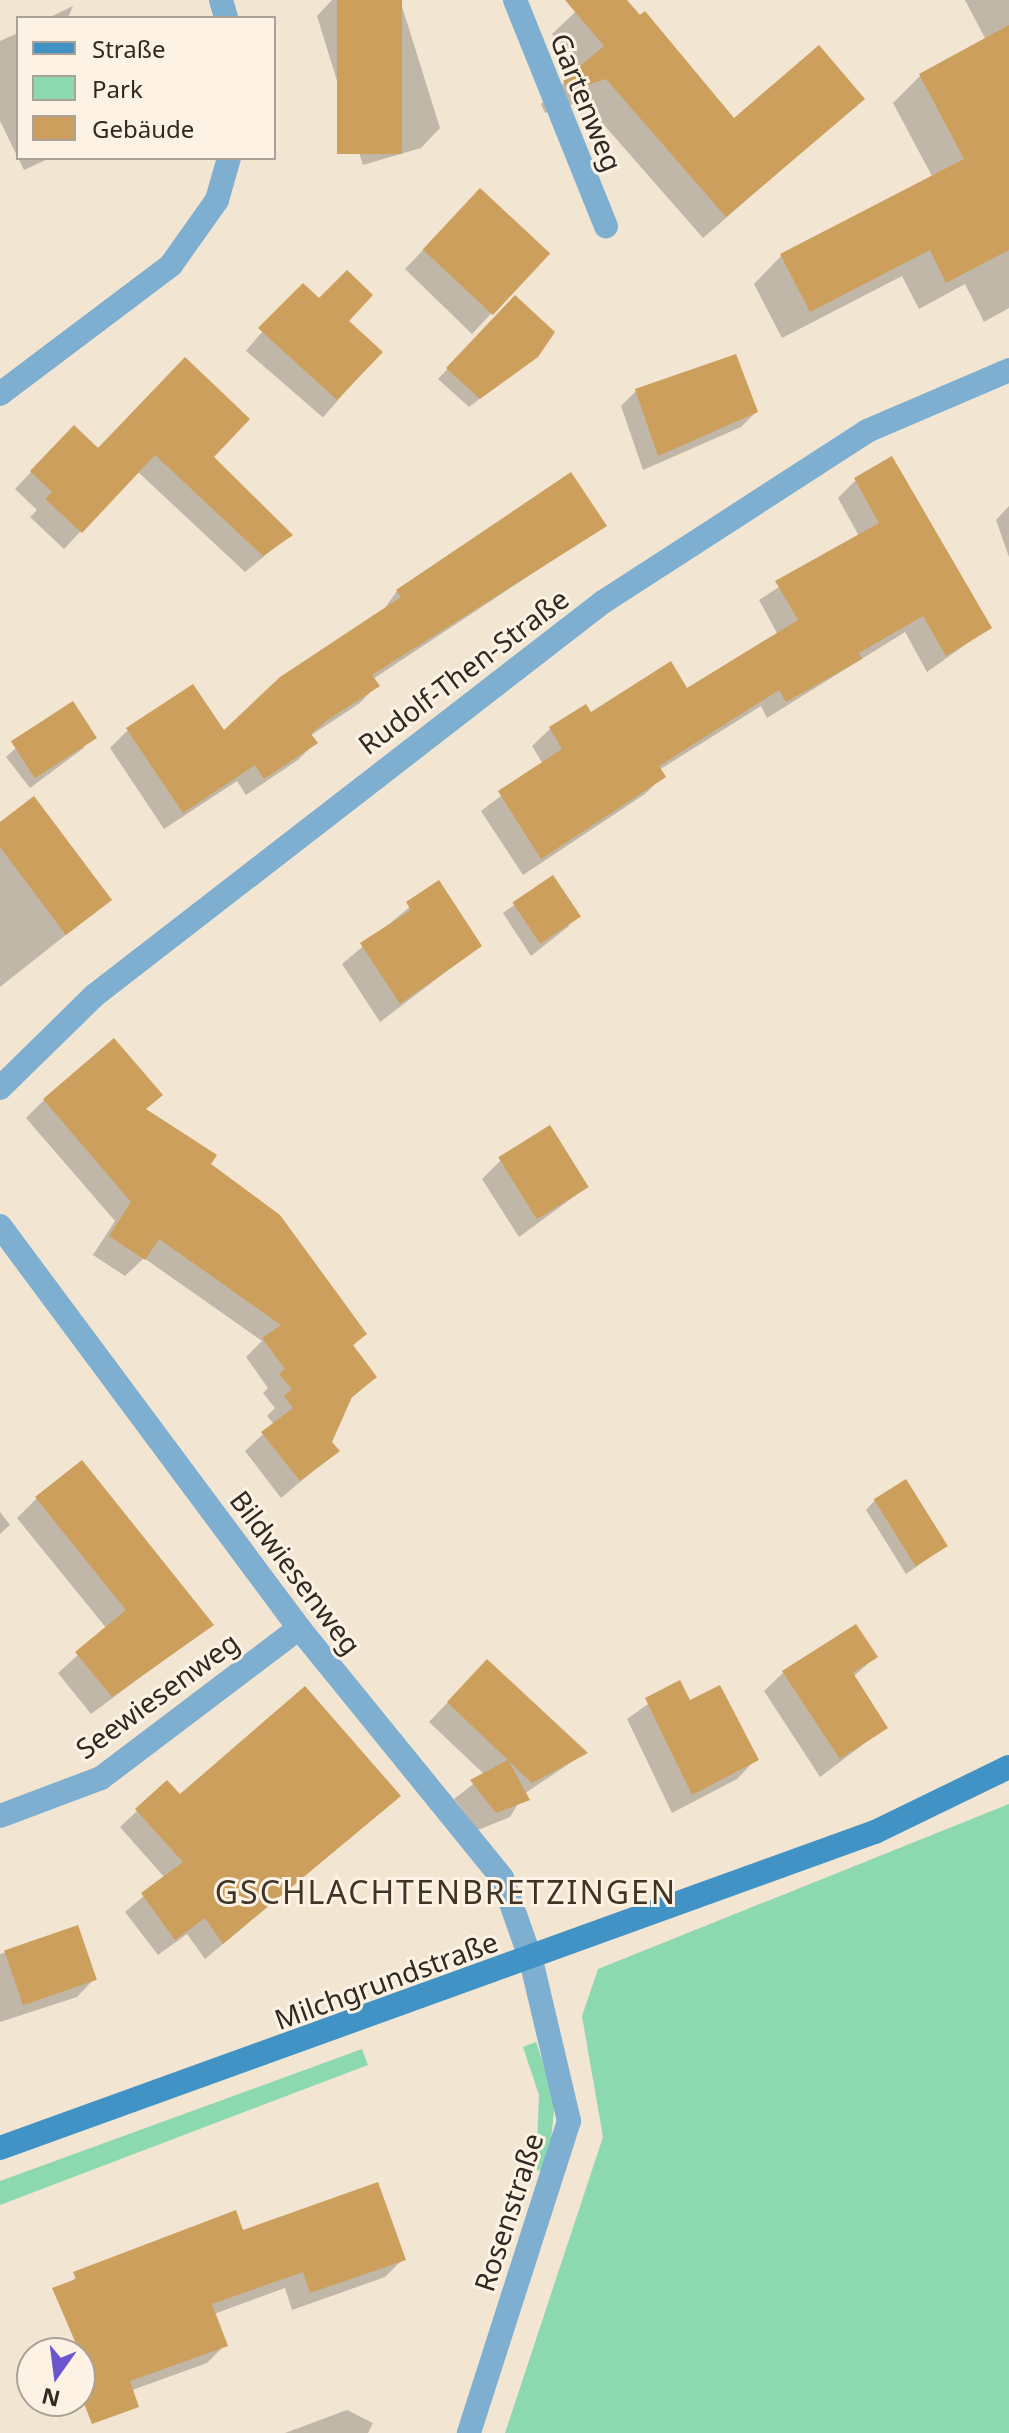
<!DOCTYPE html>
<html>
<head>
<meta charset="utf-8">
<style>
	body { margin:0 }
	#map { position:relative; width:1009px; height:2433px; overflow:hidden; background:#f2e5d2; font-family:"Noto Sans",sans-serif }
	div>[style] { position:absolute }
	.green>* { inset:0; background:#8cd9b0 }
	.shadow>* { inset:0; background:#0003; transform-origin:0 0 }
	.building>* { inset:0; background:#cc9f5d; transform-origin:0 0 }
	.street>* { height:24px; margin:-12px; padding:0 12px; transform-origin:12px; border-radius:12px; background:#7eafd1 }
	.secondary>* { height:24px; margin:-12px; padding:0 12px; transform-origin:12px; border-radius:12px; background:#4293c5 }
	span { translate:-50% -50%; white-space:nowrap; text-align:center; line-height:1.15; -webkit-text-stroke:6px #fdf2e4; paint-order:stroke }
	.street-label { font-size:28px; color:#2f2a23 }
	.quarter-label { font-size:32px; color:#3f3425; letter-spacing:2px }
	.legend { position:absolute; left:16px; top:16px; width:260px; height:144px; box-sizing:border-box; background:#fdf2e4; border:2px solid #aba297; margin:0; padding:10px 14px; list-style:none; font-size:24px; color:#2f2a23 }
	.legend li { display:flex; align-items:center; gap:16px; height:40px }
	.legend b { width:40px; border:2px solid #aba297 }
	.north { position:absolute; left:16px; top:2337px; width:80px; height:80px; box-sizing:border-box; background:#fdf2e4; border:2px solid #aba297; border-radius:50%; rotate:194deg; font-size:22px; font-weight:700; line-height:32px; text-align:center; color:#2f2a23 }
	.north::after { content:''; display:block; margin:auto; width:28px; height:36px; background:#6b55cf; clip-path:polygon(50% 0,100% 100%,50% 72%,0 100%) }
</style>
</head>
<body>
<div id="map">
	<div class="green">
		<i style="clip-path:polygon(1009px 1804px,1009px 2433px,505px 2433px,603px 2137px,582px 2016px,598px 1969px)"></i>
		<i style="clip-path:polygon(536px 2042px,555px 2099px,548px 2172px,536px 2170px,539px 2095px,523px 2047px)"></i>
		<i style="clip-path:polygon(362px 2049px,368px 2065px,0 2205px,0 2181px)"></i>
	</div>
	<div class="shadow">
		<i style="clip-path:polygon(332px 0,400px 0,440px 128px,421px 148px,363px 165px,317px 16px)"></i>
		<i style="clip-path:polygon(588px 0,625px 0,734px 120px,862px 99px,703px 238px,583px 101px,545px 113px,541px 104px,580px 68px,552px 34px)"></i>
		<i style="clip-path:polygon(965px 0,1009px 0,1009px 308px,984px 322px,965px 284px,919px 309px,902px 276px,782px 338px,754px 284px,781px 256px,933px 178px,893px 103px,920px 76px,986px 40px)"></i>
		<i style="clip-path:polygon(73px 6px,68px 18px,48px 18px)"></i>
		<i style="clip-path:polygon(18px 33px,18px 158px,50px 158px,24px 170px,0 121px,0 41px)"></i>
		<i style="clip-path:polygon(461px 210px,547px 254px,472px 334px,405px 269px)"></i>
		<i style="left:303px;top:285px;width:102px;height:87px;rotate:41deg"></i>
		<i style="clip-path:polygon(515px 298px,536px 356px,469px 407px,438px 379px)"></i>
		<i style="clip-path:polygon(636px 391px,756px 412px,741px 427px,643px 470px,621px 406px)"></i>
		<i style="clip-path:polygon(57px 444px,212px 457px,290px 535px,245px 572px,137px 471px,64px 549px,30px 517px,37px 510px,15px 489px)"></i>
		<i style="clip-path:polygon(856px 480px,989px 628px,927px 672px,905px 632px,767px 718px,761px 706px,659px 770px,663px 776px,645px 794px,523px 875px,481px 811px,543px 764px,532px 746px,550px 729px,686px 691px,778px 635px,759px 600px,859px 536px,838px 498px)"></i>
		<i style="clip-path:polygon(1009px 506px,1009px 557px,996px 520px)"></i>
		<i style="clip-path:polygon(604px 526px,373px 679px,377px 685px,360px 703px,310px 736px,315px 743px,298px 760px,246px 795px,237px 781px,164px 829px,110px 748px,128px 730px,223px 733px,382px 612px,397px 591px)"></i>
		<i style="clip-path:polygon(85px 747px,30px 788px,6px 757px,16px 748px)"></i>
		<i style="clip-path:polygon(0 825px,110px 900px,0 987px)"></i>
		<i style="clip-path:polygon(553px 877px,569px 926px,531px 956px,503px 913px)"></i>
		<i style="clip-path:polygon(438px 883px,480px 946px,380px 1022px,342px 964px)"></i>
		<i style="clip-path:polygon(44px 1100px,144px 1111px,209px 1164px,364px 1334px,352px 1347px,375px 1377px,347px 1402px,330px 1442px,337px 1451px,281px 1498px,245px 1451px,274px 1424px,267px 1416px,275px 1408px,263px 1393px,268px 1388px,246px 1357px,262px 1341px,144px 1258px,125px 1276px,93px 1255px,115px 1221px,26px 1118px)"></i>
		<i style="clip-path:polygon(501px 1160px,587px 1187px,519px 1237px,482px 1179px)"></i>
		<i style="clip-path:polygon(36px 1499px,211px 1625px,91px 1714px,58px 1673px,107px 1629px,17px 1518px)"></i>
		<i style="clip-path:polygon(875px 1500px,946px 1546px,906px 1574px,866px 1510px)"></i>
		<i style="clip-path:polygon(0 1512px,10px 1525px,0 1534px)"></i>
		<i style="clip-path:polygon(875px 1657px,853px 1677px,885px 1728px,820px 1777px,764px 1691px,784px 1672px)"></i>
		<i style="clip-path:polygon(468px 1681px,585px 1753px,524px 1794px,510px 1817px,478px 1830px,454px 1799px,485px 1775px,429px 1722px)"></i>
		<i style="clip-path:polygon(679px 1682px,690px 1702px,756px 1759px,737px 1779px,672px 1813px,627px 1719px)"></i>
		<i style="clip-path:polygon(167px 1783px,180px 1797px,398px 1796px,205px 1959px,187px 1934px,158px 1955px,125px 1912px,165px 1878px,120px 1827px)"></i>
		<i style="clip-path:polygon(77px 1927px,94px 1979px,77px 1997px,0 2022px,0 1954px)"></i>
		<i style="clip-path:polygon(242px 2233px,403px 2259px,385px 2277px,292px 2310px,285px 2288px,214px 2314px,225px 2345px,207px 2363px,102px 2401px,64px 2289px,82px 2271px)"></i>
		<i style="clip-path:polygon(347px 2410px,373px 2423px,368px 2433px,285px 2433px)"></i>
	</div>
	<div class="building">
		<i style="left:337px;top:0;width:65px;height:154px"></i>
		<i style="clip-path:polygon(565px 0,627px 0,640px 15px,645px 11px,734px 118px,819px 45px,865px 99px,726px 217px,606px 79px,568px 91px,563px 80px,604px 46px)"></i>
		<i style="clip-path:polygon(1009px 25px,1009px 250px,946px 283px,930px 250px,810px 312px,780px 254px,964px 159px,919px 74px)"></i>
		<i style="left:480px;top:188px;width:96px;height:84px;rotate:43deg"></i>
		<i style="clip-path:polygon(347px 270px,373px 295px,349px 321px,383px 352px,337px 400px,258px 328px,303px 283px,319px 298px)"></i>
		<i style="clip-path:polygon(515px 295px,555px 332px,538px 357px,480px 399px,446px 368px)"></i>
		<i style="clip-path:polygon(736px 354px,758px 412px,658px 456px,635px 389px)"></i>
		<i style="clip-path:polygon(185px 357px,250px 419px,214px 457px,293px 535px,263px 556px,155px 455px,82px 533px,45px 499px,52px 492px,30px 471px,74px 425px,98px 448px)"></i>
		<i style="clip-path:polygon(892px 456px,992px 628px,946px 656px,923px 616px,859px 653px,862px 659px,786px 702px,779px 690px,659px 766px,666px 777px,541px 859px,498px 791px,562px 749px,549px 727px,586px 704px,591px 712px,671px 661px,687px 688px,798px 620px,775px 581px,879px 523px,854px 478px)"></i>
		<i style="clip-path:polygon(571px 472px,607px 526px,372px 675px,380px 686px,326px 721px,311px 734px,318px 743px,264px 779px,255px 765px,183px 813px,126px 728px,193px 684px,224px 730px,280px 677px,401px 597px,396px 590px)"></i>
		<i style="left:73px;top:701px;width:44px;height:74px;rotate:57deg"></i>
		<i style="clip-path:polygon(34px 796px,112px 900px,66px 935px,0 847px,0 822px)"></i>
		<i style="left:553px;top:875px;width:50px;height:49px;rotate:56deg"></i>
		<i style="clip-path:polygon(439px 880px,482px 946px,400px 1004px,360px 943px,411px 910px,406px 902px)"></i>
		<i style="clip-path:polygon(114px 1038px,163px 1095px,146px 1109px,217px 1155px,211px 1164px,280px 1215px,367px 1334px,353px 1345px,377px 1377px,352px 1397px,332px 1442px,340px 1451px,300px 1481px,261px 1432px,293px 1408px,284px 1396px,292px 1389px,279px 1374px,285px 1369px,262px 1338px,281px 1325px,159px 1239px,145px 1260px,109px 1236px,131px 1202px,43px 1099px)"></i>
		<i style="left:550px;top:1125px;width:73px;height:61px;rotate:58deg"></i>
		<i style="clip-path:polygon(82px 1460px,214px 1625px,112px 1697px,75px 1652px,126px 1610px,35px 1497px)"></i>
		<i style="left:906px;top:1479px;width:79px;height:38px;rotate:58deg"></i>
		<i style="clip-path:polygon(856px 1624px,878px 1657px,853px 1673px,888px 1728px,840px 1759px,782px 1671px)"></i>
		<i style="clip-path:polygon(487px 1659px,588px 1753px,532px 1783px,447px 1702px)"></i>
		<i style="clip-path:polygon(680px 1680px,690px 1700px,720px 1685px,759px 1760px,692px 1795px,645px 1698px)"></i>
		<i style="clip-path:polygon(305px 1686px,401px 1796px,223px 1944px,205px 1918px,175px 1940px,141px 1893px,183px 1862px,135px 1809px,167px 1780px,180px 1794px)"></i>
		<i style="clip-path:polygon(508px 1760px,530px 1800px,496px 1813px,470px 1780px)"></i>
		<i style="left:78px;top:1925px;width:58px;height:78px;rotate:71deg"></i>
		<i style="clip-path:polygon(378px 2182px,406px 2260px,310px 2293px,303px 2272px,212px 2304px,228px 2346px,130px 2381px,139px 2407px,92px 2424px,80px 2393px,80px 2353px,52px 2288px,76px 2279px,73px 2272px,236px 2210px,243px 2230px)"></i>
	</div>
	<div class="street">
		<i style="left:221px;top:0;width:19px;rotate:74deg"></i>
		<i style="left:515px;top:0;width:244px;rotate:68.1deg"></i>
		<i style="left:0;top:394px;width:214px;rotate:-37deg"></i>
		<i style="left:171px;top:265px;width:80px;rotate:-54.7deg"></i>
		<i style="left:217px;top:200px;width:44px;rotate:-74.1deg"></i>
		<i style="left:0;top:1088px;width:133px;rotate:-44.4deg"></i>
		<i style="left:95px;top:995px;width:642px;rotate:-37.73deg"></i>
		<i style="left:603px;top:602px;width:315px;rotate:-32.9deg"></i>
		<i style="left:867px;top:431px;width:155px;rotate:-23.2deg"></i>
		<i style="left:0;top:1226px;width:501px;rotate:53.36deg"></i>
		<i style="left:299px;top:1628px;width:322px;rotate:50.9deg"></i>
		<i style="left:502px;top:1878px;width:87px;rotate:70.5deg"></i>
		<i style="left:531px;top:1960px;width:165px;rotate:76.7deg"></i>
		<i style="left:569px;top:2121px;width:328px;rotate:107.8deg"></i>
		<i style="left:0;top:1816px;width:108px;rotate:-20.6deg"></i>
		<i style="left:101px;top:1778px;width:248px;rotate:-37.1deg"></i>
	</div>
	<div class="secondary">
		<i style="left:0;top:2148px;width:930px;rotate:-19.86deg"></i>
		<i style="left:875px;top:1832px;width:149px;rotate:-25.9deg"></i>
	</div>
	<div class="street-label">
		<span style="left:587px;top:102px;rotate:68deg">Gartenweg</span>
		<span style="left:463px;top:671px;rotate:-37deg">Rudolf-Then-Straße</span>
		<span style="left:296px;top:1572px;rotate:53deg">Bildwiesenweg</span>
		<span style="left:157px;top:1695px;rotate:-36deg">Seewiesenweg</span>
		<span style="left:386px;top:1980px;rotate:-20deg">Milchgrundstraße</span>
		<span style="left:508px;top:2212px;rotate:-72deg">Rosenstraße</span>
	</div>
	<div class="quarter-label">
		<span style="left:446px;top:1892px">GSCHLACHTENBRETZINGEN</span>
	</div>
	<ul class="legend">
	<li><b style="height:10px;background:#4293c5"></b>Straße</li>
	<li><b style="height:22px;background:#8cd9b0"></b>Park</li>
	<li><b style="height:22px;background:#cc9f5d"></b>Gebäude</li>
	</ul>
	<div class="north">N</div>
</div>
</body>
</html>
